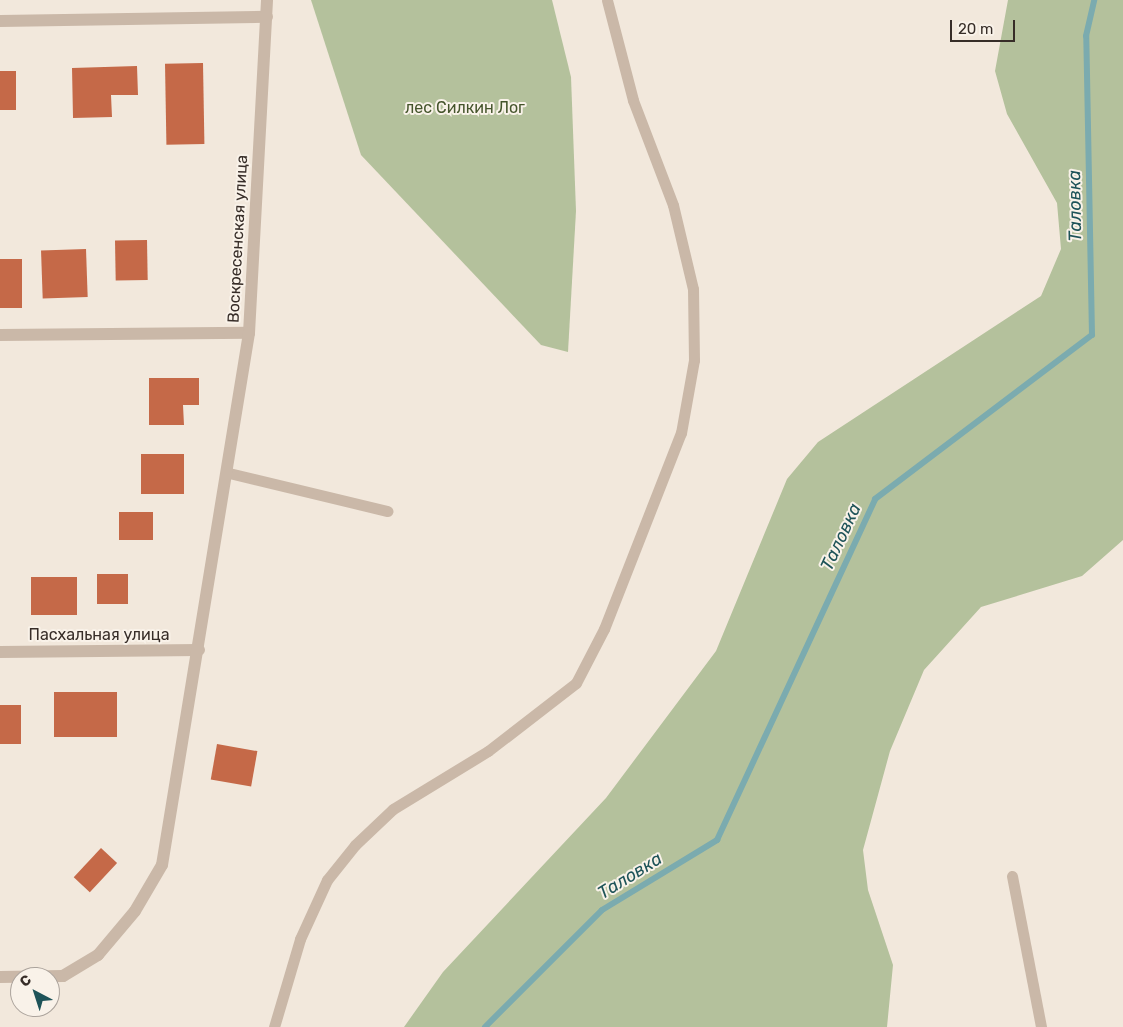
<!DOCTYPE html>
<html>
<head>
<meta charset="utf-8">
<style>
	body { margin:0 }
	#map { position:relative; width:1123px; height:1027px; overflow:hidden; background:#f2e8dc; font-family:Rubik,sans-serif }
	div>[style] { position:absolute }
	.green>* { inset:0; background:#b4c19c }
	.stream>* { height:6px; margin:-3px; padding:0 3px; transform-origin:3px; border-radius:3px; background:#7babaf }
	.building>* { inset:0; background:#c56948; transform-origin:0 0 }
	.lane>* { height:11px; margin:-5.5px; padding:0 5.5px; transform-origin:5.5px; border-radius:5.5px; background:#cab8a8 }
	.street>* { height:12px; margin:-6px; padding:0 6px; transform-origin:6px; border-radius:6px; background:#cab8a8 }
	span { translate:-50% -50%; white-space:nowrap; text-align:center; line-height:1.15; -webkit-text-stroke:4px #f9f2e9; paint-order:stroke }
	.park-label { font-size:16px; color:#45552c }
	.street-label { font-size:16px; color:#372d28 }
	.water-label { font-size:18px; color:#1e5358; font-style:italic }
	.north { position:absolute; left:10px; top:967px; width:50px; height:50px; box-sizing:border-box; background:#f9f2e9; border:1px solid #aba39c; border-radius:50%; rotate:320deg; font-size:14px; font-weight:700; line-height:20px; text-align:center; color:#372d28 }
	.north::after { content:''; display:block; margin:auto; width:18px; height:22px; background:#1e5358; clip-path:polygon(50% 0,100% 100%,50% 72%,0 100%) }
	.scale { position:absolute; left:950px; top:20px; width:65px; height:22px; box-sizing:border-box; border:2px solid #372d28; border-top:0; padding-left:6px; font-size:15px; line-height:18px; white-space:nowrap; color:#372d28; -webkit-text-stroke:4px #f9f2e9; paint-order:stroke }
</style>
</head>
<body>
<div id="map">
	<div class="green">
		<i style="clip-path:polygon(311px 0,552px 0,571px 77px,576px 211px,568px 352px,541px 345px,361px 155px)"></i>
		<i style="clip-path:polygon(1008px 0,1123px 0,1123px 540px,1082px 576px,981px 607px,924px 670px,890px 751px,863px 850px,868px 890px,893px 965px,887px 1027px,404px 1027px,443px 972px,606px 798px,716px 651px,787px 479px,818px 442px,1041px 296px,1061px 249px,1057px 203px,1007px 114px,995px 71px)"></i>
	</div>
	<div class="stream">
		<i style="left:485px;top:1027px;width:165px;rotate:-45deg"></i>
		<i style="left:602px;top:910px;width:135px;rotate:-31.3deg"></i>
		<i style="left:717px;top:840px;width:376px;rotate:-65.1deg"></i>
		<i style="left:875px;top:499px;width:272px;rotate:-37.1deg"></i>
		<i style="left:1092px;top:335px;width:299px;rotate:-91.1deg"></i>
		<i style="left:1086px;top:36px;width:37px;rotate:-77deg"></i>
	</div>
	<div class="building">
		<i style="left:203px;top:63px;width:81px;height:38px;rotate:89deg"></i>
		<i style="clip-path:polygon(137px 66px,138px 95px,111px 95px,112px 117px,73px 118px,72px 68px)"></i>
		<i style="left:0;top:71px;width:16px;height:39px"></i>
		<i style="left:147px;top:240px;width:40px;height:32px;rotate:89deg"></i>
		<i style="left:86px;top:249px;width:48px;height:45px;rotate:88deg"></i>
		<i style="left:0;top:259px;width:22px;height:49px"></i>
		<i style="clip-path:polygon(149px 378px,199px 378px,199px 405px,183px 405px,184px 425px,149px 425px)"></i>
		<i style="left:141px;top:454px;width:43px;height:40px"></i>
		<i style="left:119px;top:512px;width:34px;height:28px"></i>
		<i style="left:97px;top:574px;width:31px;height:30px"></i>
		<i style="left:31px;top:577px;width:46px;height:38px"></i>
		<i style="left:117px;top:692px;width:45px;height:63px;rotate:90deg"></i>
		<i style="left:0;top:705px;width:21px;height:39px"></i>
		<i style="left:217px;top:744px;width:41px;height:36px;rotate:10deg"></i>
		<i style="left:101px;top:848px;width:22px;height:40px;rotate:43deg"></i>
	</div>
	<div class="lane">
		<i style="left:229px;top:473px;width:163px;rotate:13.5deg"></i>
		<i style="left:1012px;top:876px;width:154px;rotate:79.1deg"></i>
		<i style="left:274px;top:1027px;width:92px;rotate:-73.5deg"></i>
		<i style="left:300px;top:939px;width:65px;rotate:-65.4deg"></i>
		<i style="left:327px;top:880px;width:45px;rotate:-51.3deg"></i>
		<i style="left:355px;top:845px;width:52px;rotate:-43.5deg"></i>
		<i style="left:393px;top:809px;width:111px;rotate:-31.4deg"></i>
		<i style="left:488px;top:751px;width:111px;rotate:-37.7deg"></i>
		<i style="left:576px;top:683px;width:61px;rotate:-62.6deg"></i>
		<i style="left:604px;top:629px;width:211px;rotate:-68.6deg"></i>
		<i style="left:681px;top:433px;width:74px;rotate:-79.9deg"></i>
		<i style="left:694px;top:360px;width:71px;rotate:-90.8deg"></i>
		<i style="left:693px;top:289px;width:86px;rotate:-103.4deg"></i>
		<i style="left:673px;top:205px;width:112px;rotate:-110.9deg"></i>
		<i style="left:633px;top:100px;width:103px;rotate:-104.6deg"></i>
	</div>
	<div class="street">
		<i style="left:0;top:21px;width:267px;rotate:-0.9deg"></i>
		<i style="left:0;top:335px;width:249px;rotate:-0.5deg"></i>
		<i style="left:249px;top:333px;width:333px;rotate:-86.9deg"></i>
		<i style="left:0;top:652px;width:199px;rotate:-0.6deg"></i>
		<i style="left:0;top:977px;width:63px;rotate:-0.9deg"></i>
		<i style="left:63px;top:976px;width:41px;rotate:-31deg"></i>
		<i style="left:98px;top:955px;width:57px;rotate:-49.9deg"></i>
		<i style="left:135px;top:911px;width:53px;rotate:-59.6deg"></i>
		<i style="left:162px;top:865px;width:539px;rotate:-80.71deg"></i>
	</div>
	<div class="park-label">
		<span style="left:465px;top:108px">лес Силкин Лог</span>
	</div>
	<div class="street-label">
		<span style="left:238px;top:239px;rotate:-87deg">Воскресенская улица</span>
		<span style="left:99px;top:635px">Пасхальная улица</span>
	</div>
	<div class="water-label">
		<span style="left:1075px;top:206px;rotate:-91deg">Таловка</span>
		<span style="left:841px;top:537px;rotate:-65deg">Таловка</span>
		<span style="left:630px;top:876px;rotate:-32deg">Таловка</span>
	</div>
	<div class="north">С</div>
	<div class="scale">20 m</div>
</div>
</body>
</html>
